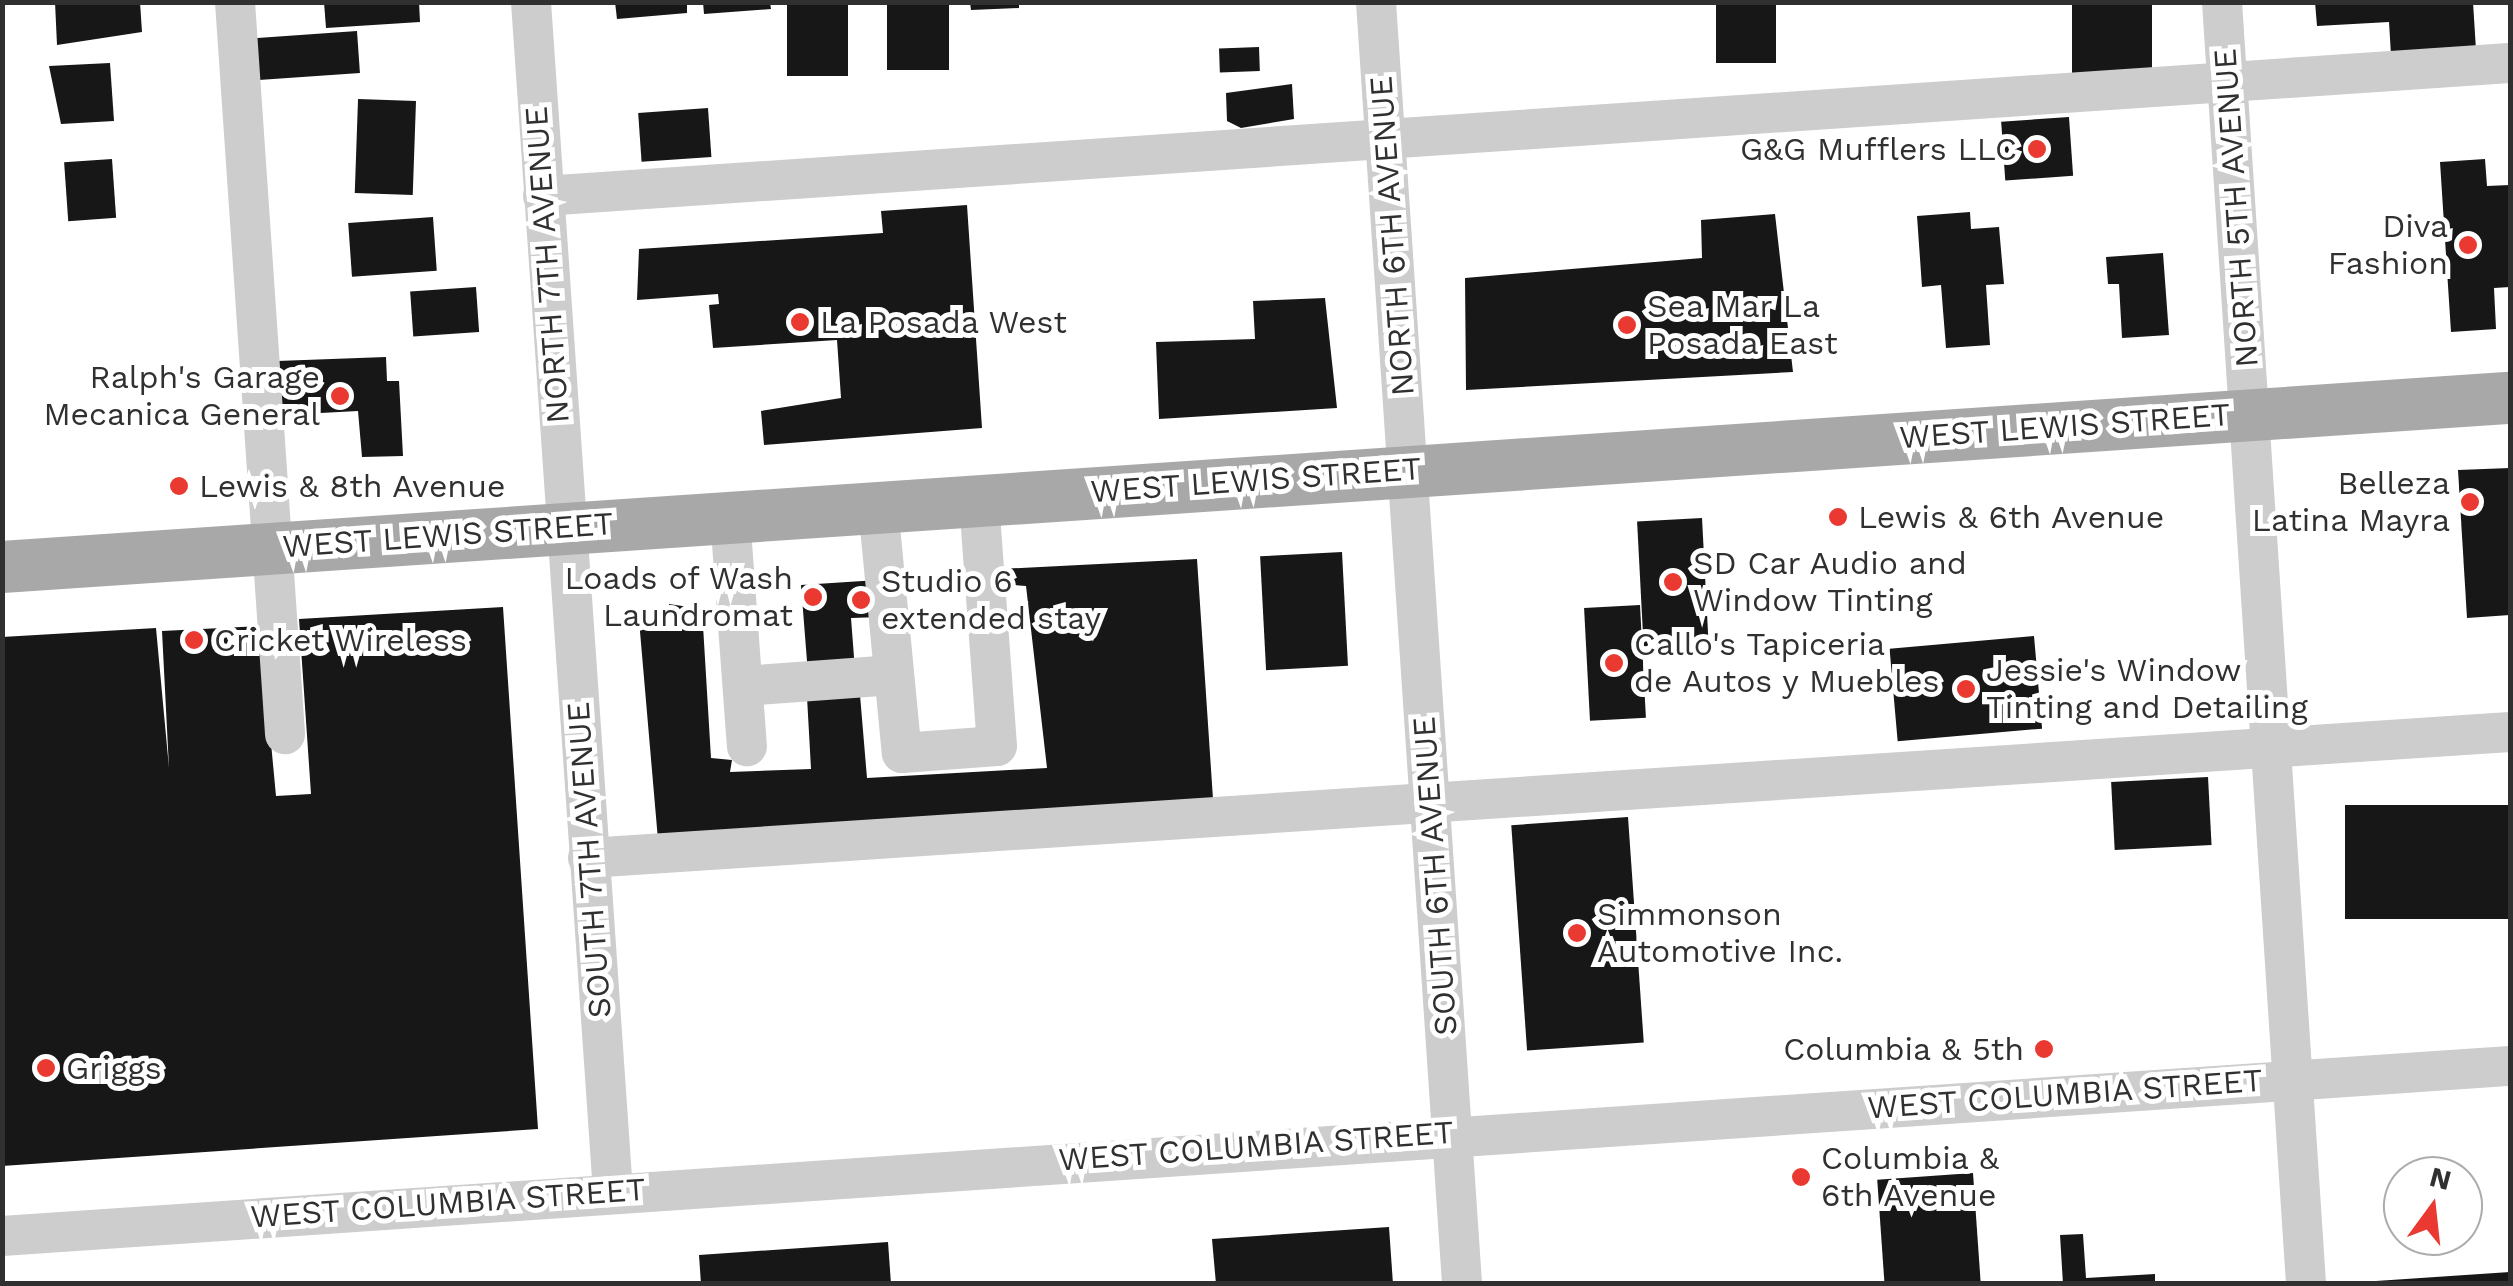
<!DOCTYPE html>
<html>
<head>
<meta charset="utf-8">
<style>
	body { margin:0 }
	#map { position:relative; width:2513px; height:1286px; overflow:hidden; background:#fff; font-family:"Work Sans",sans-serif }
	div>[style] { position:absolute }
	.building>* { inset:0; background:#171717; transform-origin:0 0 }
	.minor>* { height:40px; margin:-20px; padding:0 20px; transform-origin:20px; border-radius:20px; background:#cdcdcd }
	.major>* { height:52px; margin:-26px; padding:0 26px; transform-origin:26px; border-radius:26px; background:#a8a8a8 }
	.dots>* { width:28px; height:28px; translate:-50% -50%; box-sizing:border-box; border:5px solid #fff; border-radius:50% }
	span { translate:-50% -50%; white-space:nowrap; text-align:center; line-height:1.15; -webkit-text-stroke:10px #fff; paint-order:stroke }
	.poi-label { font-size:32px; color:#303030 }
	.right { translate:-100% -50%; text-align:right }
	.left { translate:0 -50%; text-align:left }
	.street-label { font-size:32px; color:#303030 }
	.frame { position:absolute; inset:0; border:5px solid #303030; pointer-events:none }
	.north { position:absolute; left:2383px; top:1156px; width:100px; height:100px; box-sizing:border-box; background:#fff; border:2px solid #acacac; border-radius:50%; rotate:15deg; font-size:28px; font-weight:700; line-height:40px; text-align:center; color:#303030 }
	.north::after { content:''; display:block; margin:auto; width:35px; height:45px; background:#e93930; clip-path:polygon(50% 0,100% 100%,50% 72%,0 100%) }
</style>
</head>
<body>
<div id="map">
	<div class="building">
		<i style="clip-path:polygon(55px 2px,140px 2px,142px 32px,57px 45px)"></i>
		<i style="clip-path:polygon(324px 2px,419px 2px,420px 22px,326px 28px)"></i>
		<i style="clip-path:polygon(615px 2px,687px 2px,687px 13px,617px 19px)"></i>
		<i style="clip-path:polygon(703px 2px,770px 2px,771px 9px,704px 14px)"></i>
		<i style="left:787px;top:2px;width:61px;height:74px"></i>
		<i style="left:887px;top:2px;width:62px;height:68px"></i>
		<i style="clip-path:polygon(970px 2px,1019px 2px,1019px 8px,971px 10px)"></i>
		<i style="left:1716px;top:2px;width:60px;height:61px"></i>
		<i style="left:2072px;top:2px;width:80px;height:73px"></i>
		<i style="clip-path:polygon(2315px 2px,2473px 2px,2476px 50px,2391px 55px,2389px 22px,2317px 26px)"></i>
		<i style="left:357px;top:31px;width:42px;height:105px;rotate:86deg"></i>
		<i style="left:1259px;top:47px;width:24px;height:40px;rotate:88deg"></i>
		<i style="clip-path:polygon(110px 63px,114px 121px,61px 124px,49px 66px)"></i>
		<i style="clip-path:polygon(1292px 84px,1294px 119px,1241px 128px,1227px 121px,1226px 93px)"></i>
		<i style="left:416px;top:101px;width:94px;height:58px;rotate:92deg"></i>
		<i style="left:708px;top:108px;width:49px;height:70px;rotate:86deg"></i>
		<i style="left:2069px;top:117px;width:59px;height:68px;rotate:86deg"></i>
		<i style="left:112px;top:159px;width:59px;height:48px;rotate:86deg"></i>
		<i style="clip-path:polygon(2485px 159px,2487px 186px,2510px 185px,2510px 287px,2494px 288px,2496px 329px,2451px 332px,2440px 162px)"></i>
		<i style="clip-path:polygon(967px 205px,982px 428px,764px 445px,761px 411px,841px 398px,837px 340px,713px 348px,709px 305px,719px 304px,718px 294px,637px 300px,639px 249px,883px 233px,881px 211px)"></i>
		<i style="clip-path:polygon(1970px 212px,1971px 229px,1999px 227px,2004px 284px,1986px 285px,1990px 345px,1946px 348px,1941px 285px,1922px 287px,1917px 216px)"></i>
		<i style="clip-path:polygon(1775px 214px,1793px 372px,1466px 390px,1465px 278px,1702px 258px,1701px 220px)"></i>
		<i style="left:433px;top:217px;width:54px;height:85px;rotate:86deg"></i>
		<i style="clip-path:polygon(2163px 253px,2169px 335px,2122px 338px,2119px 284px,2108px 284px,2106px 257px)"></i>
		<i style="left:476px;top:287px;width:45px;height:66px;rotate:86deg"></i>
		<i style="clip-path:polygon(1325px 298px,1337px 408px,1159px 419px,1156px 342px,1255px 339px,1253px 301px)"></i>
		<i style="clip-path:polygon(386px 357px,387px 381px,399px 381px,403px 456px,362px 457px,358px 411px,283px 415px,277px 361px)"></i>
		<i style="clip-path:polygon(2510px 468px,2510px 615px,2467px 618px,2458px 470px)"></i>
		<i style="left:1702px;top:518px;width:125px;height:65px;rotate:87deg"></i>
		<i style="left:1342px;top:552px;width:114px;height:82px;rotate:87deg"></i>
		<i style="clip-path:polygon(1197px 559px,1213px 799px,658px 840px,639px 620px,667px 621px,669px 604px,702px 609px,711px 758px,732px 760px,730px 772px,811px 769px,807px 697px,860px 695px,867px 778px,1047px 768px,1026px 586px,1002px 584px,1000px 569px)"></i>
		<i style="clip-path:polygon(878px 580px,881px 617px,851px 618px,855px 670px,808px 674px,801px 585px)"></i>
		<i style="left:1640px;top:605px;width:113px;height:56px;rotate:87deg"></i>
		<i style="clip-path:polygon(503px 607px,538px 1129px,2px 1166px,2px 637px,156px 628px,169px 768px,162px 631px,260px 626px,276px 796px,311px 794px,299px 619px)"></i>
		<i style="left:2034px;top:636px;width:93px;height:145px;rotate:85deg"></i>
		<i style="left:2208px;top:777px;width:68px;height:97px;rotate:87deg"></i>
		<i style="left:2510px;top:805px;width:114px;height:165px;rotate:90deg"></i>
		<i style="left:1628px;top:817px;width:226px;height:117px;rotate:86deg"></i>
		<i style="left:1973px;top:1173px;width:111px;height:96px;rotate:86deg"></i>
		<i style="clip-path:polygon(1389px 1227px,1393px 1284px,1216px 1284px,1212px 1239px)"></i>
		<i style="clip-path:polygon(2083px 1234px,2086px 1278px,2155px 1274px,2155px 1284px,2063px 1284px,2060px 1235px)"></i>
		<i style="clip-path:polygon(888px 1242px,891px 1284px,701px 1284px,699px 1255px)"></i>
		<i style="clip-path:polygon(2510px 1272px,2510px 1284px,2376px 1284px,2376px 1281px)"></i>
	</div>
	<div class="minor">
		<i style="left:235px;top:2px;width:734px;rotate:86.09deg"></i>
		<i style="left:531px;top:2px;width:1193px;rotate:86.06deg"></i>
		<i style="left:1376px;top:2px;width:1285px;rotate:86.16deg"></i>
		<i style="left:2222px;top:2px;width:1285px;rotate:86.25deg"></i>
		<i style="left:543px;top:196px;width:1971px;rotate:-3.87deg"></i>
		<i style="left:878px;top:506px;width:248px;rotate:84.5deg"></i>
		<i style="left:902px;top:753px;width:95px;rotate:-4.2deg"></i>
		<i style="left:997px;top:746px;width:248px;rotate:-94.2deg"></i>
		<i style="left:730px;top:516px;width:231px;rotate:85.8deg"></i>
		<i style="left:743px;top:686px;width:151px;rotate:-4.2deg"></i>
		<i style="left:588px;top:858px;width:1926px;rotate:-3.75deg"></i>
		<i style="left:2px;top:1236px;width:2514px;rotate:-3.88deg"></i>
	</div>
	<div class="major">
		<i style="left:2px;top:567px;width:2514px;rotate:-3.86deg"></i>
	</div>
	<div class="dots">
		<i style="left:2037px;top:149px;background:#e93930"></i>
		<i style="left:2468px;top:245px;background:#e93930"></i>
		<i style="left:800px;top:322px;background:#e93930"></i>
		<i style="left:1627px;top:325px;background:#e93930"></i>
		<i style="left:340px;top:396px;background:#e93930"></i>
		<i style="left:179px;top:486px;background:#e93930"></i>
		<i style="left:2470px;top:502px;background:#e93930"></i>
		<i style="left:1838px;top:517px;background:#e93930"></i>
		<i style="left:1673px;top:582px;background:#e93930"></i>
		<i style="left:813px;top:597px;background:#e93930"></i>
		<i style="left:861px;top:600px;background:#e93930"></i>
		<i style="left:194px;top:640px;background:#e93930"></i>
		<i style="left:1614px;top:663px;background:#e93930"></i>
		<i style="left:1966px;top:689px;background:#e93930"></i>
		<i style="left:1577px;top:933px;background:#e93930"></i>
		<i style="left:2044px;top:1049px;background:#e93930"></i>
		<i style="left:46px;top:1068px;background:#e93930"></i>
		<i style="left:1801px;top:1177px;background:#e93930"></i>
	</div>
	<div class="poi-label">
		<span class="right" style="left:2017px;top:149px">G&amp;G Mufflers LLC</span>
		<span class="right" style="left:2448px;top:245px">Diva<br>Fashion</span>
		<span class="left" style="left:1647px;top:325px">Sea Mar La<br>Posada East</span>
		<span class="left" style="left:820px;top:322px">La Posada West</span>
		<span class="right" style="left:320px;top:396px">Ralph's Garage<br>Mecanica General</span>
		<span class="right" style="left:2450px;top:502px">Belleza<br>Latina Mayra</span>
		<span class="left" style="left:199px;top:486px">Lewis &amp; 8th Avenue</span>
		<span class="left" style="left:1858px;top:517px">Lewis &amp; 6th Avenue</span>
		<span class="left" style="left:1693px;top:582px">SD Car Audio and<br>Window Tinting</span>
		<span class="right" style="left:793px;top:597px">Loads of Wash<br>Laundromat</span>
		<span class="left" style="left:881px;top:600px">Studio 6<br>extended stay</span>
		<span class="left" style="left:214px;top:640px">Cricket Wireless</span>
		<span class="left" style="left:1634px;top:663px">Callo's Tapiceria<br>de Autos y Muebles</span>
		<span class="left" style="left:1986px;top:689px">Jessie's Window<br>Tinting and Detailing</span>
		<span class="left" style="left:1597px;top:933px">Simmonson<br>Automotive Inc.</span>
		<span class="right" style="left:2024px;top:1049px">Columbia &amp; 5th</span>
		<span class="left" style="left:66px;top:1068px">Griggs</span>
		<span class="left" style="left:1821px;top:1177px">Columbia &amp;<br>6th Avenue</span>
	</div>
	<div class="street-label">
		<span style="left:2236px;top:208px;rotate:-94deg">NORTH 5TH AVENUE</span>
		<span style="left:1392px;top:236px;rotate:-94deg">NORTH 6TH AVENUE</span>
		<span style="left:547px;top:265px;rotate:-94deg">NORTH 7TH AVENUE</span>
		<span style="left:2065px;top:426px;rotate:-4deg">WEST LEWIS STREET</span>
		<span style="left:1256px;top:480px;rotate:-4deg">WEST LEWIS STREET</span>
		<span style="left:448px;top:535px;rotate:-4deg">WEST LEWIS STREET</span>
		<span style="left:589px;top:860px;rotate:-94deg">SOUTH 7TH AVENUE</span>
		<span style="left:1435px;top:876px;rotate:-94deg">SOUTH 6TH AVENUE</span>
		<span style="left:2065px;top:1094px;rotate:-4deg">WEST COLUMBIA STREET</span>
		<span style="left:1256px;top:1146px;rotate:-4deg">WEST COLUMBIA STREET</span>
		<span style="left:448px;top:1203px;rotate:-4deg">WEST COLUMBIA STREET</span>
	</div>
	<div class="frame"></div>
	<div class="north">N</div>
</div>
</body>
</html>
